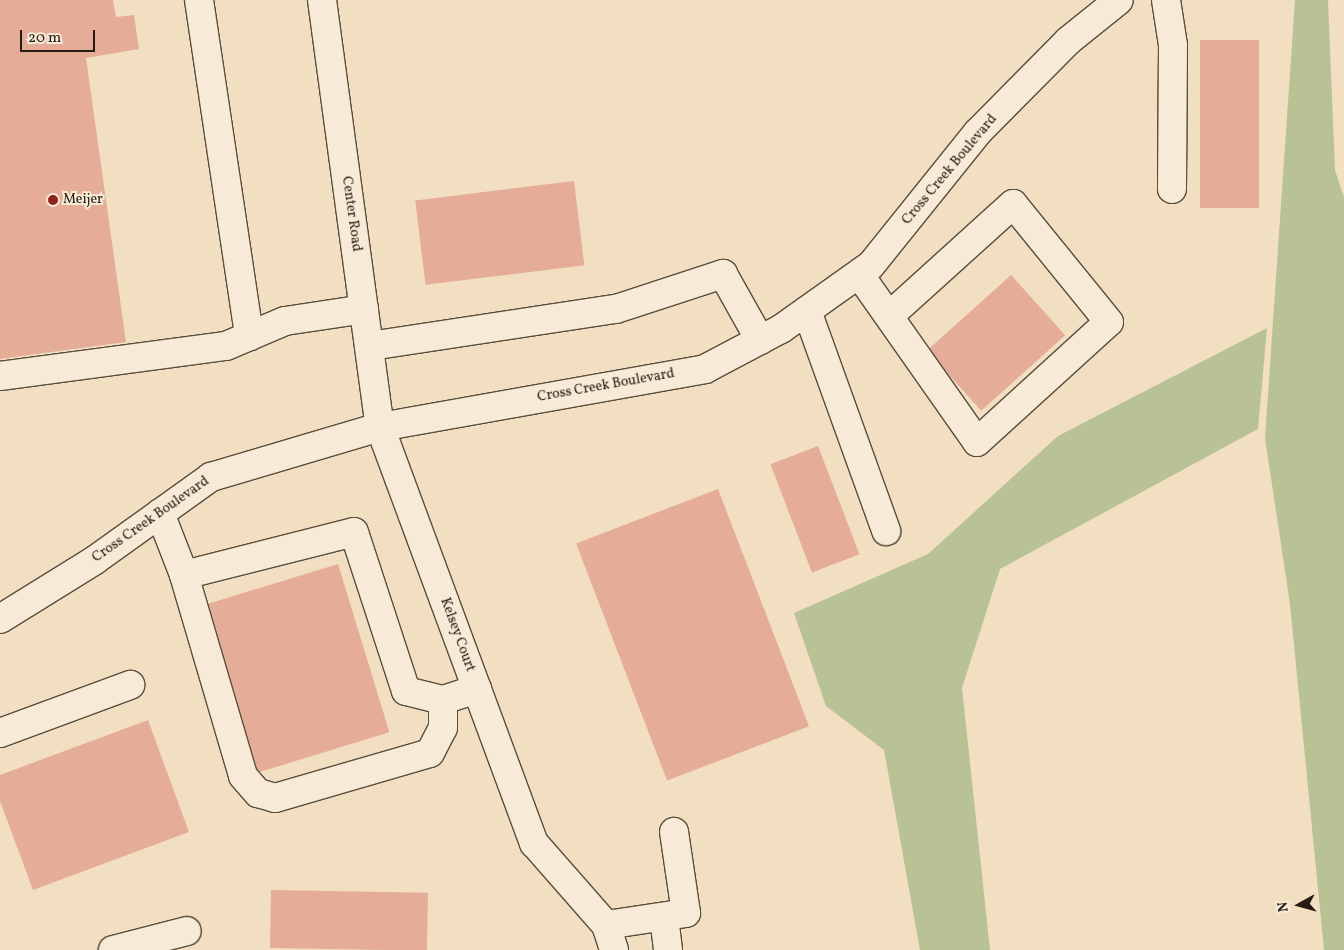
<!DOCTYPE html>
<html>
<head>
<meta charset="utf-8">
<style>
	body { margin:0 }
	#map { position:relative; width:1344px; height:950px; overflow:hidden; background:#f2dfc1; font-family:Vollkorn,serif }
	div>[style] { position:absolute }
	.green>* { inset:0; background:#b9c294 }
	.building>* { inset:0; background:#e5ad98; transform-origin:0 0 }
	.roads { filter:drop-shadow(1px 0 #594d3d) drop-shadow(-1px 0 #594d3d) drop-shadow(0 1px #594d3d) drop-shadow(0 -1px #594d3d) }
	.minor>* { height:28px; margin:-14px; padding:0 14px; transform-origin:14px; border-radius:14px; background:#f7ead7 }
	.dots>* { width:14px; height:14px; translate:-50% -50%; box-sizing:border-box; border:2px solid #f7ead7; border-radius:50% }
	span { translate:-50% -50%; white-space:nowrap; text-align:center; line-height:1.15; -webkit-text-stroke:4px #f7ead7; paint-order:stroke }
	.street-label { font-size:14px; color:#261c11 }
	.poi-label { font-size:14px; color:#261c11 }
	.left { translate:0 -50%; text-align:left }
	.north { position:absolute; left:1274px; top:880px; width:50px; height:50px; -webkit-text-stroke:4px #f7ead7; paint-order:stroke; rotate:263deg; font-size:14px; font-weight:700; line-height:20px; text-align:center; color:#261c11 }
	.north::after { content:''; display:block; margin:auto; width:18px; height:22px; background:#261c11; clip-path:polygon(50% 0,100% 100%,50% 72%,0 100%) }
	.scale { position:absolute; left:20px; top:30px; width:75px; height:22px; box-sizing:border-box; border:2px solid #261c11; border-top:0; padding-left:6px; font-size:15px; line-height:18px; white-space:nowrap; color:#261c11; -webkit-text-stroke:4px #f7ead7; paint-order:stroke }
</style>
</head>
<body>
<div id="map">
	<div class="green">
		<i style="clip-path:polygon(1295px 0,1328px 0,1335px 170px,1344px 197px,1344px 950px,1324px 950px,1290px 604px,1265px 438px)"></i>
		<i style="clip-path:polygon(1267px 328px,1258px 429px,1000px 569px,962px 688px,990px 950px,920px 950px,884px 750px,826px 706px,794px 613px,928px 554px,1058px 436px)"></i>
	</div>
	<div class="building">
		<i style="clip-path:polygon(0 0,113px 0,116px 17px,134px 15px,139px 49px,86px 58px,126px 342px,0 359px)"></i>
		<i style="left:1200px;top:40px;width:59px;height:168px"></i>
		<i style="left:574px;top:181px;width:85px;height:160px;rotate:83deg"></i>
		<i style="left:1011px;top:275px;width:81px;height:113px;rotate:48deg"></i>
		<i style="left:818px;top:446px;width:116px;height:51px;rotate:69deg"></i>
		<i style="left:718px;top:489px;width:254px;height:152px;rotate:69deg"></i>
		<i style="left:338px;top:564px;width:176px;height:139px;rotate:73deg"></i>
		<i style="clip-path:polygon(148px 720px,189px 832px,33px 890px,0 801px,0 775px)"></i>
		<i style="left:271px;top:890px;width:157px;height:58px;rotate:1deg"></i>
	</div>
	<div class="roads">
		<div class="minor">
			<i style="left:199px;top:0;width:340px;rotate:81.5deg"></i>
			<i style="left:322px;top:0;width:431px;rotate:82.3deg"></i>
			<i style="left:380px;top:427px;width:444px;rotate:69.7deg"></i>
			<i style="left:534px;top:843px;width:109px;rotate:48.7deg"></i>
			<i style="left:606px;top:925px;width:26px;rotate:72deg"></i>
			<i style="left:1166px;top:0;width:46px;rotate:81.2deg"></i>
			<i style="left:1173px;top:45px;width:144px;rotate:90.4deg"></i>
			<i style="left:859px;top:274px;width:205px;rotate:54.9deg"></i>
			<i style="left:977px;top:442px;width:178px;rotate:-42.3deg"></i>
			<i style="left:1109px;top:322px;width:152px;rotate:-129.1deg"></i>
			<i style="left:1013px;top:204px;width:166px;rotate:137.9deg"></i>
			<i style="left:807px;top:311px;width:234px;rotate:70.2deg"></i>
			<i style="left:370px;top:346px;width:249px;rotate:-8.6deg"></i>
			<i style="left:616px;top:309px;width:113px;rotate:-18.1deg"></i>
			<i style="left:723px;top:274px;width:76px;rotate:60.7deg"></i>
			<i style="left:0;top:376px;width:228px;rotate:-7.6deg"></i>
			<i style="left:226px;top:346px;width:64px;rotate:-23deg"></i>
			<i style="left:285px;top:321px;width:80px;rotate:-8.6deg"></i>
			<i style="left:160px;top:513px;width:66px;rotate:68.8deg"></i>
			<i style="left:184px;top:575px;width:175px;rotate:-14.2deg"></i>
			<i style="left:354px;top:532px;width:167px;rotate:71.9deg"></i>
			<i style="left:406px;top:691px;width:38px;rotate:14deg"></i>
			<i style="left:443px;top:700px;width:36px;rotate:-18deg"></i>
			<i style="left:184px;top:575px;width:209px;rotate:73.6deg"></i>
			<i style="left:243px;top:776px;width:23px;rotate:49deg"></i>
			<i style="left:258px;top:793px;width:18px;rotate:16deg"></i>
			<i style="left:275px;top:798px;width:161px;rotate:-16.2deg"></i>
			<i style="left:430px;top:753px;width:28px;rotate:-63deg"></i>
			<i style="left:443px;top:728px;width:28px;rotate:-90deg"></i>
			<i style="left:0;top:619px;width:112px;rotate:-31.8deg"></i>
			<i style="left:95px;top:560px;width:143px;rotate:-35.6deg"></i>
			<i style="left:211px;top:477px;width:176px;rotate:-16.5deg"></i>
			<i style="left:380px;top:427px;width:330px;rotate:-10.1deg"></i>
			<i style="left:705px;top:369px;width:86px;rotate:-27.8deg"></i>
			<i style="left:781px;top:329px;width:110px;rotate:-35.4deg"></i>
			<i style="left:871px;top:265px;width:169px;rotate:-51.2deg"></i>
			<i style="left:977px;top:133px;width:129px;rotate:-45.3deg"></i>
			<i style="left:1068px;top:41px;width:65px;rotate:-38.8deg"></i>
			<i style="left:0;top:733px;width:139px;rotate:-20.3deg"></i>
			<i style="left:664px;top:917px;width:33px;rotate:83deg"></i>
			<i style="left:606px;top:925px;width:81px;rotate:-8.5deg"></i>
			<i style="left:686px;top:913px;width:82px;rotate:-98.4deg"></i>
			<i style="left:113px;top:950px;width:76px;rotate:-14.4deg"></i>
		</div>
	</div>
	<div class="dots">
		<i style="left:53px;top:200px;background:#8f2418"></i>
	</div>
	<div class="street-label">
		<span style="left:950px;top:170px;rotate:-50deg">Cross Creek Boulevard</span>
		<span style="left:351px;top:214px;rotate:82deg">Center Road</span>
		<span style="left:606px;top:386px;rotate:-10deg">Cross Creek Boulevard</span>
		<span style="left:151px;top:520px;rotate:-35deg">Cross Creek Boulevard</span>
		<span style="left:457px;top:635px;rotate:70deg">Kelsey Court</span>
	</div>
	<div class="poi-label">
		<span class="left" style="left:63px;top:200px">Meijer</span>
	</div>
	<div class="north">N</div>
	<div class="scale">20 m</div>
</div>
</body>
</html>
